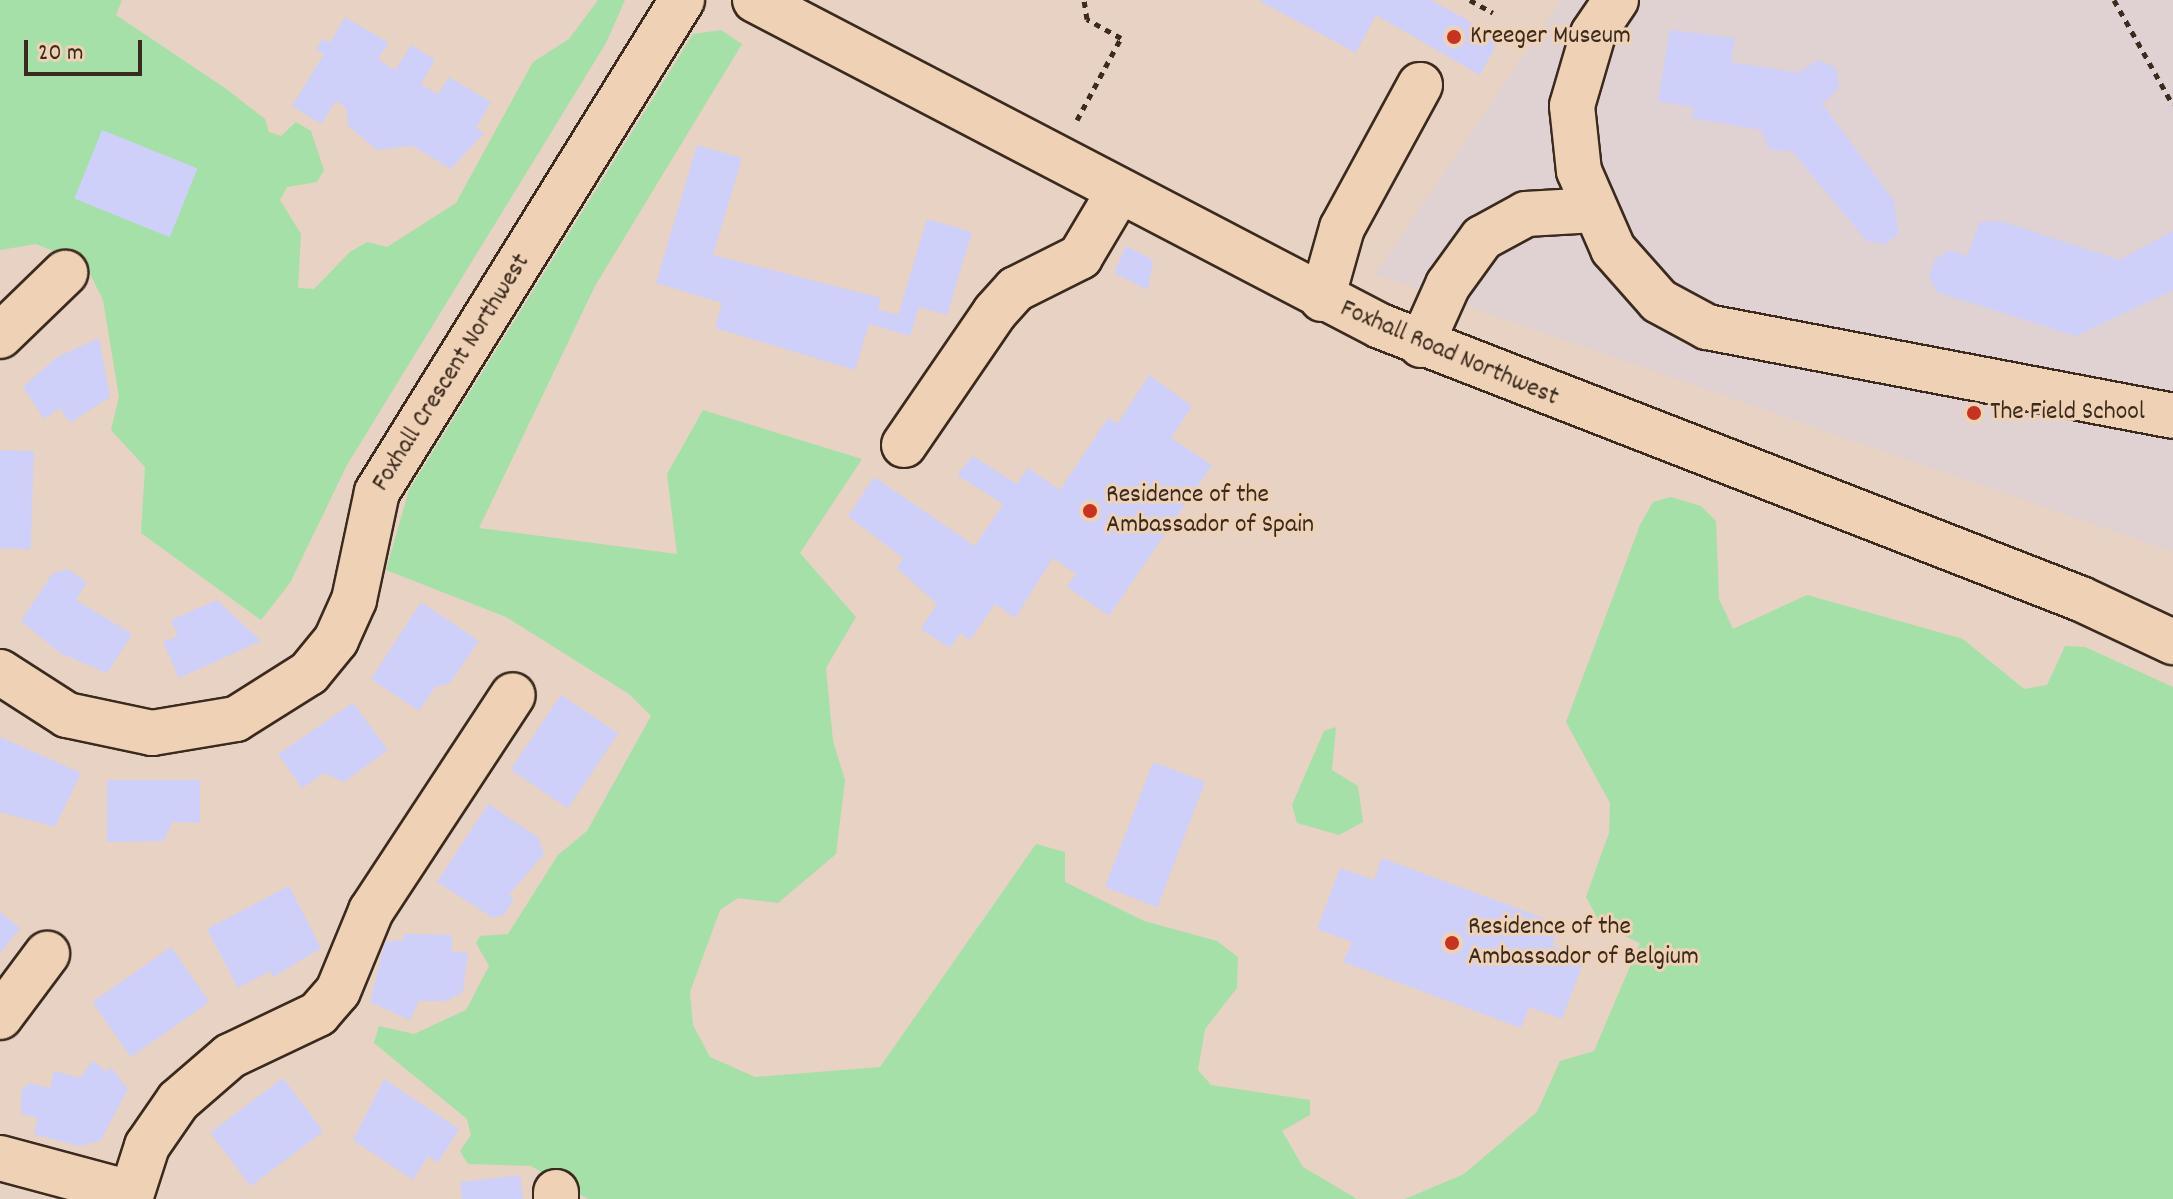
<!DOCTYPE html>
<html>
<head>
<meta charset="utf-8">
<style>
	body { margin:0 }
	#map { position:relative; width:2173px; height:1199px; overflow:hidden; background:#e8d2c3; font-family:Dekko,sans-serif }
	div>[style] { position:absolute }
	.built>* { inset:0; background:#e0d1d3 }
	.green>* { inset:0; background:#a4e0a7 }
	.building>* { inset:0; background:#ced0f9; transform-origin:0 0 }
	.path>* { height:5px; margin-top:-2.5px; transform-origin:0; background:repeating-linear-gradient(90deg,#3b2a1e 0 6px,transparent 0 12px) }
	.roads { filter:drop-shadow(2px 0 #3b2a1e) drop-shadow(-2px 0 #3b2a1e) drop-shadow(0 2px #3b2a1e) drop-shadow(0 -2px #3b2a1e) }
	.minor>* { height:44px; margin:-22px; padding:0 22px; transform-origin:22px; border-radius:22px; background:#efd2b6 }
	.major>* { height:44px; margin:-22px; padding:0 22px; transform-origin:22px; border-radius:22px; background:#efd2b6 }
	.dots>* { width:22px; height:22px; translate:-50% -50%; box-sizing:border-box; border:4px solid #efd2b6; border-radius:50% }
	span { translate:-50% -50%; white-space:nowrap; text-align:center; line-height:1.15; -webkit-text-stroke:6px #efd2b6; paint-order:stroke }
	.poi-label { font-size:26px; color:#3b2a1e }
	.left { translate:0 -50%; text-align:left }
	.street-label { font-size:26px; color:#3b2a1e }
	.scale { position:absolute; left:24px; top:40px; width:118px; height:36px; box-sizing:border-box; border:4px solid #3b2a1e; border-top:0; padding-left:10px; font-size:24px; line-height:28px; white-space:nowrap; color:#3b2a1e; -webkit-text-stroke:6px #efd2b6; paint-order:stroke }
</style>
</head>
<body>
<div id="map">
	<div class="built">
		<i style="clip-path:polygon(1561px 0,2173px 0,2173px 552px,1375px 274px)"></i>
	</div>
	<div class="green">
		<i style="clip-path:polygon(0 0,122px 0,116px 15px,225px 88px,265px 119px,269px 132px,281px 136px,296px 122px,311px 131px,324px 170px,317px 182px,287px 187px,280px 200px,301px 234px,298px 288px,314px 289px,350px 252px,367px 242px,387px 247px,456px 203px,533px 62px,569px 39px,598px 0,625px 0,606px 43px,347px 465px,290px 583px,261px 620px,141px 533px,145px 467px,111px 430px,119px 397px,103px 300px,85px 264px,36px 244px,0 250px)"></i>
		<i style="clip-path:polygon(721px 30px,742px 44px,595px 286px,479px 528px,677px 554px,667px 474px,703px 410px,862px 459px,800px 553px,856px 617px,826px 668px,833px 741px,845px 780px,836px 854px,778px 903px,738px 898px,720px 910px,690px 992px,693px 1025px,710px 1057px,755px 1077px,880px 1067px,1036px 844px,1065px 852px,1065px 882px,1144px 921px,1217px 941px,1238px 957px,1237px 988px,1205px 1029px,1198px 1070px,1211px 1085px,1310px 1100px,1310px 1115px,1282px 1131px,1303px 1167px,1357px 1199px,588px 1199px,531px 1166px,468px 1164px,460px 1151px,471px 1135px,467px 1119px,374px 1043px,379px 1026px,414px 1034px,466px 1010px,489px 966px,476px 943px,480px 936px,508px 934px,558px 855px,587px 831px,651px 716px,629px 694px,506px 617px,386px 570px,409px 490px,693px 34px)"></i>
		<i style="clip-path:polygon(1671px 497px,1701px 506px,1716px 521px,1719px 599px,1733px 629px,1807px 595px,1963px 639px,2024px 689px,2047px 685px,2065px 646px,2085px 647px,2173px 687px,2173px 1199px,1405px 1199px,1464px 1174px,1537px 1112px,1560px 1061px,1594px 1051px,1640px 943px,1601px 925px,1586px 897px,1609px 833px,1610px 803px,1566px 722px,1640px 525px,1653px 502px)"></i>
		<i style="clip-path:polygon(1336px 727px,1332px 770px,1358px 786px,1363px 822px,1339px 835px,1297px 823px,1292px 805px,1324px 731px)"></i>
	</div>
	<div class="building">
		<i style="clip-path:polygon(1258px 0,1431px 0,1500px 38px,1480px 75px,1376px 15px,1356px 53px)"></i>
		<i style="clip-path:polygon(345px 17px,389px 43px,378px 59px,395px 70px,411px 45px,435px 60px,421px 84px,438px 94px,449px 77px,491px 102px,476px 128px,484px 133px,451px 169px,413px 146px,377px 150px,348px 126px,346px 108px,336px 101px,321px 124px,292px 106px,324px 54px,316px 49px,323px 39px,330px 43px)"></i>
		<i style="clip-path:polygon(1670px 30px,1735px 38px,1731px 62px,1798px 73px,1818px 60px,1836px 68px,1839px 88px,1822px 104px,1894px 201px,1898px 234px,1885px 244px,1867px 241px,1792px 151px,1770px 150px,1761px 130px,1692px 118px,1694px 107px,1658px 101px)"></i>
		<i style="left:102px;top:130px;width:103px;height:74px;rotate:22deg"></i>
		<i style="clip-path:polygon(697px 145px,742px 158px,713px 255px,881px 298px,878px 309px,898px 315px,927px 219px,972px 232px,947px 315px,919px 307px,910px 336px,869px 324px,855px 370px,715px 328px,722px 303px,656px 283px)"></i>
		<i style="clip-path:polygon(2000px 221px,2120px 260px,2173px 231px,2173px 290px,2076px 336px,1937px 292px,1929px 276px,1935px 259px,1951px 250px,1967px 256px,1980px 222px)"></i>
		<i style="clip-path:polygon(1126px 246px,1153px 260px,1148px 290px,1114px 273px)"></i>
		<i style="clip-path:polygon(99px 338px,110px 397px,70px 423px,60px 408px,44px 419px,23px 387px,57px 357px)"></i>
		<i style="clip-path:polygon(1149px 375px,1192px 406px,1171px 438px,1212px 465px,1109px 616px,1067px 587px,1076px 574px,1053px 558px,1015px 618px,995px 604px,970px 640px,960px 633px,950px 648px,921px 629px,937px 604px,897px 568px,903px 558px,848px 516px,874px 477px,975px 546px,1003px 504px,957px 475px,973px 456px,1017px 484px,1028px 468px,1060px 490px,1108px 418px,1118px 423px)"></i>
		<i style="left:0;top:450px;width:34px;height:98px;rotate:2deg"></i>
		<i style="clip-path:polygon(67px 569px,87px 582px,76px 600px,132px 634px,107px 673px,60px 653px,21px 621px,52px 574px)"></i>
		<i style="clip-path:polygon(217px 600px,261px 641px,179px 678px,163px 642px,178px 636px,171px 620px)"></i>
		<i style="clip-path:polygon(421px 602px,479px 641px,450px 683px,435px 687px,419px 711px,371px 679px)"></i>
		<i style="left:561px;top:695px;width:69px;height:90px;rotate:34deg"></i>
		<i style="clip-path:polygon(353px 703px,388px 750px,344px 782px,324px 773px,302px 788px,278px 754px)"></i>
		<i style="clip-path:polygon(0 737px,81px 773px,55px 827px,0 812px)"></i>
		<i style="left:1153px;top:762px;width:56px;height:134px;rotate:21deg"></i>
		<i style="clip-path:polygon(107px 780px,200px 780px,200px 823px,172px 822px,164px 841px,107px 842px)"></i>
		<i style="clip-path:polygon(488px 804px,538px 837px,544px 854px,509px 895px,514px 898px,504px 915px,493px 918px,437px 882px)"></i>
		<i style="clip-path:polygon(1382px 858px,1560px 924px,1552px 945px,1585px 958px,1562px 1019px,1529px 1007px,1521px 1028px,1343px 962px,1352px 942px,1317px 929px,1340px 868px,1374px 880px)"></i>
		<i style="clip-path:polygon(289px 886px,321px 948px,273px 977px,270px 971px,238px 988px,207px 929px)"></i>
		<i style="clip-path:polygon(0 912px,20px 928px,0 953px)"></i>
		<i style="clip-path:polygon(403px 934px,452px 935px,452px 952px,468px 952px,463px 992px,446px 1001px,419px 1001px,410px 1020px,370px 1002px,385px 942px,404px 940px)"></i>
		<i style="left:171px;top:947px;width:67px;height:96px;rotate:55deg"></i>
		<i style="clip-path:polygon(93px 1061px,107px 1072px,111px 1067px,128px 1089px,100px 1141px,79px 1146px,34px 1134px,38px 1118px,21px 1114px,21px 1091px,29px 1083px,50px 1088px,54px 1071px,80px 1078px)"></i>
		<i style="left:283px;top:1078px;width:67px;height:91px;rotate:53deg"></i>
		<i style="clip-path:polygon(384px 1079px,459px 1129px,438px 1163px,428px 1156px,413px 1180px,353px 1140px)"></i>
		<i style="clip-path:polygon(520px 1175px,523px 1199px,462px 1199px,460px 1182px)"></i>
	</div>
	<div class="path">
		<i style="left:1470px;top:0;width:26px;rotate:29deg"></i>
		<i style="left:2114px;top:0;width:120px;rotate:60.7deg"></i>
		<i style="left:1077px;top:120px;width:93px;rotate:-61.8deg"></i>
		<i style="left:1121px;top:38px;width:39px;rotate:-151deg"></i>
		<i style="left:1087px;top:19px;width:19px;rotate:-99deg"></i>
	</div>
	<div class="roads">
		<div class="minor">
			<i style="left:1616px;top:0;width:41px;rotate:124.1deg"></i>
			<i style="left:1593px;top:34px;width:75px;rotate:106.3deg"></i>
			<i style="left:1572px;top:106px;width:65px;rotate:83.9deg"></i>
			<i style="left:1579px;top:171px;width:85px;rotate:66.4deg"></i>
			<i style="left:1613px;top:249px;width:69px;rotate:48.5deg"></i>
			<i style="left:1659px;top:301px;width:55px;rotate:28.4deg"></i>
			<i style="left:1707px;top:327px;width:474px;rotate:10.8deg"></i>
			<i style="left:1322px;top:299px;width:74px;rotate:-74.3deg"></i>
			<i style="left:1342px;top:228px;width:163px;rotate:-61.4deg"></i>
			<i style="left:0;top:336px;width:91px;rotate:-44.1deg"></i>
			<i style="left:1421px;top:345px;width:66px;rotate:-65.8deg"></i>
			<i style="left:1448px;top:285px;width:58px;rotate:-54.1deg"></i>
			<i style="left:1482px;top:238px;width:50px;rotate:-28.6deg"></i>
			<i style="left:1526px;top:214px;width:69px;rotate:-3.3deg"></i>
			<i style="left:904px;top:445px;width:161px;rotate:-55.6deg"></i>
			<i style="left:995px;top:312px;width:31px;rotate:-48deg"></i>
			<i style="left:1016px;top:289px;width:72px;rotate:-26.6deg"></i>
			<i style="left:1080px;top:257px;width:74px;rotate:-59.3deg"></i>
			<i style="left:0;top:672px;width:80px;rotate:32.7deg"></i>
			<i style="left:67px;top:715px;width:87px;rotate:12deg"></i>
			<i style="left:152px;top:733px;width:85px;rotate:-9.5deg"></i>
			<i style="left:236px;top:719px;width:86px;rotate:-32.2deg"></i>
			<i style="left:309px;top:673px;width:43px;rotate:-50.7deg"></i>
			<i style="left:336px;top:640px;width:44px;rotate:-65.8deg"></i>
			<i style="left:354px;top:600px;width:110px;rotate:-78deg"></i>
			<i style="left:377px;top:492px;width:579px;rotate:-58.2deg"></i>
			<i style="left:0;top:1017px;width:79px;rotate:-53.3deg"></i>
			<i style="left:0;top:1158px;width:136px;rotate:15deg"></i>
			<i style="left:556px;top:1192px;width:7px;rotate:90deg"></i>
			<i style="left:130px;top:1199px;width:56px;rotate:-72.2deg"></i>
			<i style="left:147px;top:1146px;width:55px;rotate:-55.4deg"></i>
			<i style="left:178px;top:1101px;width:69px;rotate:-40.9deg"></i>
			<i style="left:230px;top:1056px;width:98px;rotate:-25.5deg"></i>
			<i style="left:318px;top:1014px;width:30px;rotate:-49deg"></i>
			<i style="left:338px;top:991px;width:87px;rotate:-67.6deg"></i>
			<i style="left:371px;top:911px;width:258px;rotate:-56.7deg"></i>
		</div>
		<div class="major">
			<i style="left:755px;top:0;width:705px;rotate:27.55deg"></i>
			<i style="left:1380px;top:326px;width:752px;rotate:21.28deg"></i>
			<i style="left:2081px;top:599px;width:102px;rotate:25.1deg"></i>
		</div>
	</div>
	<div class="dots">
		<i style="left:1454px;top:37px;background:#c8321e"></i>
		<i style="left:1974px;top:413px;background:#c8321e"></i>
		<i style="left:1090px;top:511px;background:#c8321e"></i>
		<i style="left:1452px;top:943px;background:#c8321e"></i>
	</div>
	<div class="poi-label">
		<span class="left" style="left:1470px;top:37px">Kreeger Museum</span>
		<span class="left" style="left:1990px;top:413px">The Field School</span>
		<span class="left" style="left:1106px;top:511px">Residence of the<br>Ambassador of Spain</span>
		<span class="left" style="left:1468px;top:943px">Residence of the<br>Ambassador of Belgium</span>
	</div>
	<div class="street-label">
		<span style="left:1449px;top:354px;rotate:23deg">Foxhall Road Northwest</span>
		<span style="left:452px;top:373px;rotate:-58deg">Foxhall Crescent Northwest</span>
	</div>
	<div class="scale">20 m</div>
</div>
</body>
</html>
